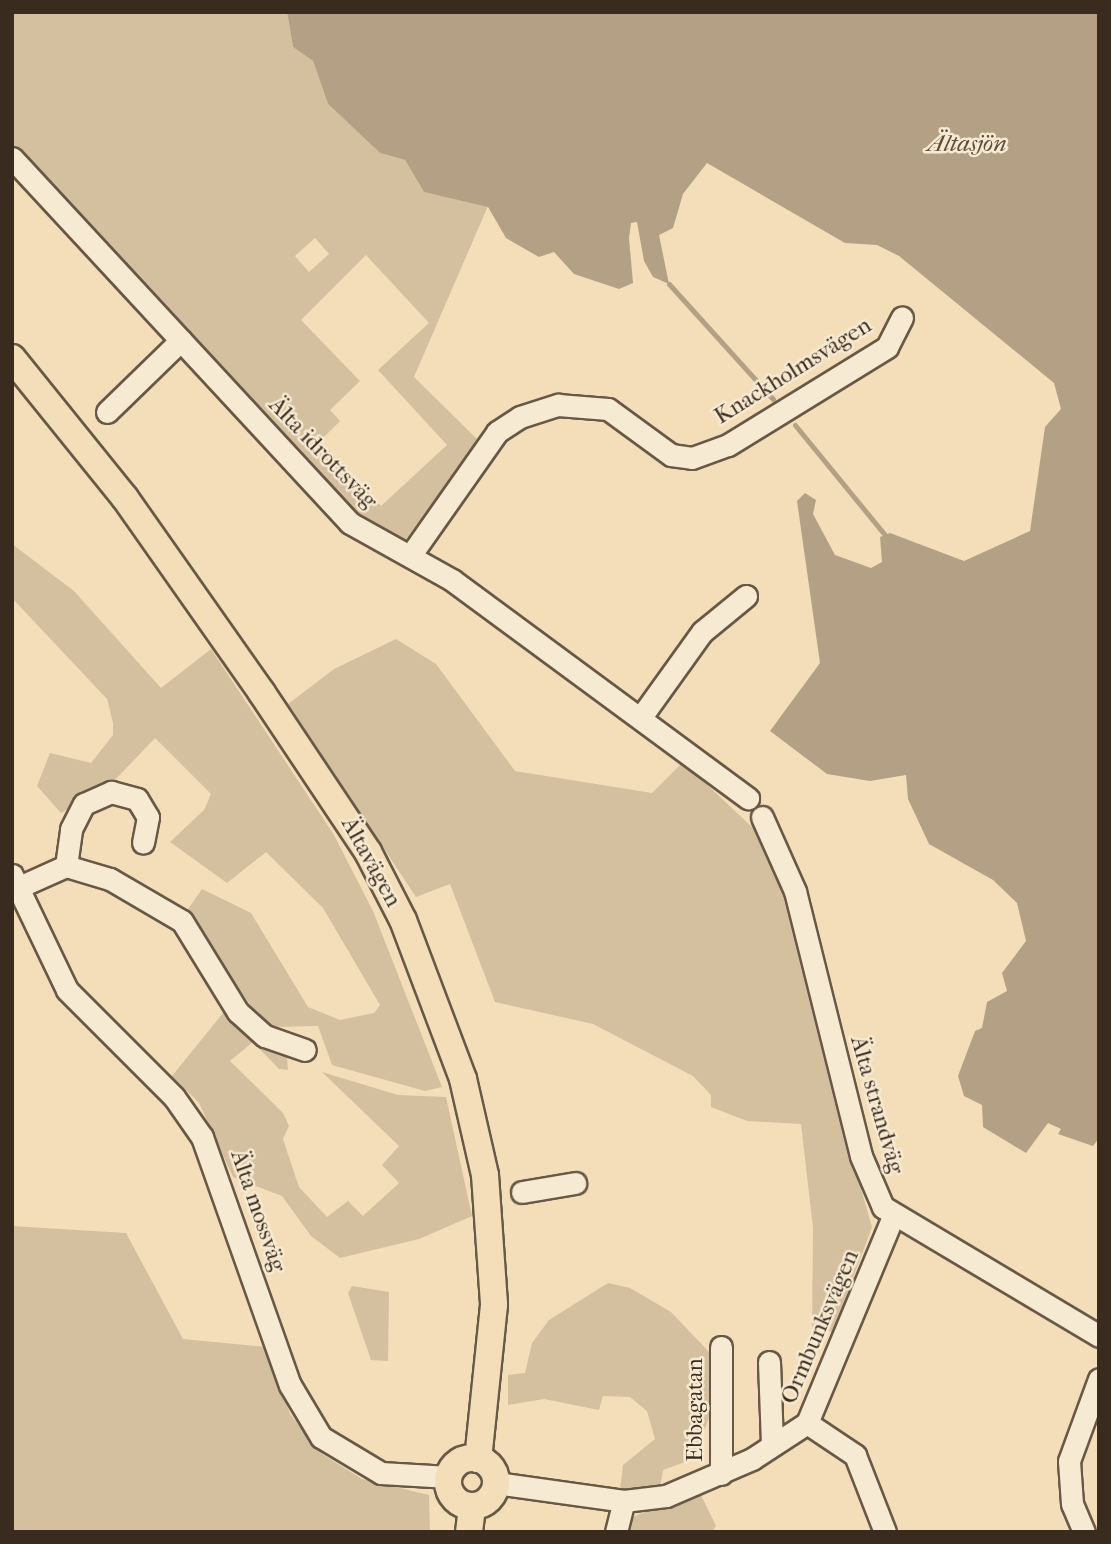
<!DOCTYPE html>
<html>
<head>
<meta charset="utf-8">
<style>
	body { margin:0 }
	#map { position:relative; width:1111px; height:1544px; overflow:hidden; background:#f3deb9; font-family:"IM FELL French Canon",serif }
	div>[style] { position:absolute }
	.green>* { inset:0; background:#d4c09f }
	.water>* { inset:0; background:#b4a185 }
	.stream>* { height:5px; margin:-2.5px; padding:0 2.5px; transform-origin:2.5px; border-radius:2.5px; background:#b4a185 }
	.roads { filter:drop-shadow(2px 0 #685846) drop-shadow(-2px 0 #685846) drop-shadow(0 2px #685846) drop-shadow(0 -2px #685846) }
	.minor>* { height:21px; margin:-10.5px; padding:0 10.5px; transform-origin:10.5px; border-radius:10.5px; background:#f7ead2 }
	.major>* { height:26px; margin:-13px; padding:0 13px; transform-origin:13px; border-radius:13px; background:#f3deb9 }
	.major>.ring { margin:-13px; padding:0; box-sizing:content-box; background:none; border:26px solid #f3deb9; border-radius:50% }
	span { translate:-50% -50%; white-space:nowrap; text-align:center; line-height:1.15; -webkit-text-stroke:5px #f7ead2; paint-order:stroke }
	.street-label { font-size:23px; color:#3a2b1f }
	.water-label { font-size:24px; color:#5f4e3e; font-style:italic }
	.frame { position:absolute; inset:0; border:14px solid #3a2b1f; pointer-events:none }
</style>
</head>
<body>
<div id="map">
	<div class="green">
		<i style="clip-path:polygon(evenodd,12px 12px,287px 12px,293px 47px,313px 61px,328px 104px,380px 153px,405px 160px,424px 192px,488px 206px,414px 377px,479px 441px,397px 551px,362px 532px,12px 158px,12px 12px,315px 238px,329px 254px,309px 272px,295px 256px,315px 238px,12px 12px,366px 255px,429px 323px,378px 370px,447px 445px,381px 506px,320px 441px,340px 421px,330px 410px,360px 381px,301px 320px,366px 255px)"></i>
		<i style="clip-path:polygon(12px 544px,74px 591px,161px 688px,211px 649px,334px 835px,373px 911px,442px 1087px,425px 1091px,332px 1065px,318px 1026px,273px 1027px,260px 1019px,186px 912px,202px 889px,251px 913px,308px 1007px,340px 1020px,374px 1013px,380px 1005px,323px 908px,266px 852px,227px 883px,170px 842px,204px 810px,211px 794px,155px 738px,116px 779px,61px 813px,37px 786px,50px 753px,91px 763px,113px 735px,113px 723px,107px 699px,12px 598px)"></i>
		<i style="clip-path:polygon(396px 639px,436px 664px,515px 771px,652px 793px,683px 762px,767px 841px,802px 920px,839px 1113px,872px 1227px,833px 1332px,812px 1327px,813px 1228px,801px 1124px,747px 1121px,711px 1107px,711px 1095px,693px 1076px,593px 1024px,495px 1002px,450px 884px,416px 897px,288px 704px,334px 669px)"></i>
		<i style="clip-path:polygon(227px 1008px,287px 1055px,288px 1070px,279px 1069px,253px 1042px,230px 1061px,283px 1113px,289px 1126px,283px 1139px,299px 1187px,327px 1217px,348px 1201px,363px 1216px,399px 1183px,382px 1165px,399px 1146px,322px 1072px,398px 1095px,446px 1097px,472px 1216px,419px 1239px,340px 1258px,311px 1236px,282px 1196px,233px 1177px,199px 1103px,172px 1076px)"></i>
		<i style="clip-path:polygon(12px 1226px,126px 1233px,183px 1339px,267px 1347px,290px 1414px,322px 1454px,362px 1479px,429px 1495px,430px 1532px,12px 1532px)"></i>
		<i style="clip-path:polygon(608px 1283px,630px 1288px,671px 1312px,712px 1355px,712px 1409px,698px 1448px,691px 1460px,663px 1470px,660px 1487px,647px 1491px,620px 1489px,623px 1465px,655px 1439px,647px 1411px,630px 1397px,603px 1396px,599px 1410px,544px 1399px,508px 1405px,508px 1375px,525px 1373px,532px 1343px,549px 1320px)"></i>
		<i style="clip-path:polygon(352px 1286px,389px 1292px,388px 1361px,371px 1360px,348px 1293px)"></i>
		<i style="clip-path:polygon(698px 1489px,716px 1526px,712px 1532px,624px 1532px,633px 1517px)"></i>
	</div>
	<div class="water">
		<i style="clip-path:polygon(287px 12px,1099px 12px,1099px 1138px,1093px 1146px,1058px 1134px,1061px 1129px,1048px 1123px,1026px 1153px,983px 1127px,982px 1105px,964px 1096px,958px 1076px,975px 1031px,982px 1028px,987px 1002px,1007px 991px,1002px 973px,1026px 941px,1017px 903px,993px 880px,929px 844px,908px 799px,906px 775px,870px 781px,827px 774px,770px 731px,820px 663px,797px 501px,805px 493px,816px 500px,813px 514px,835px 555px,871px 568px,882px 562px,880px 537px,890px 533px,964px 561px,1030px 531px,1045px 427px,1061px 409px,1054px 383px,899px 256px,877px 245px,845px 243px,707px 163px,683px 194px,673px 228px,659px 235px,669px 284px,653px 277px,644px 261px,637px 222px,631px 223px,629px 238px,633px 283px,619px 289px,574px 274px,554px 252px,539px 257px,506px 238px,488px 207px,424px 192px,405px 160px,380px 153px,328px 104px,313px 61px,293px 47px)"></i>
	</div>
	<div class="stream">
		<i style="left:669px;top:284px;width:155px;rotate:47.9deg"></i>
		<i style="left:795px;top:425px;width:142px;rotate:50.7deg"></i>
	</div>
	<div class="roads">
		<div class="minor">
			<i style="left:12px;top:158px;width:497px;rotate:47.2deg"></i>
			<i style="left:350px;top:523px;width:117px;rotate:29.2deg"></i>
			<i style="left:452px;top:580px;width:368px;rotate:36.4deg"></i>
			<i style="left:107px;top:412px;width:103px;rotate:-44.2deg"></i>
			<i style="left:410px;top:556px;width:151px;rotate:-54.9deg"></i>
			<i style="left:497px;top:432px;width:27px;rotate:-33deg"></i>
			<i style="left:520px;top:417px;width:40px;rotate:-18deg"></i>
			<i style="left:558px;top:405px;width:50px;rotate:4.6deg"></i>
			<i style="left:608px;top:409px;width:78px;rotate:36.1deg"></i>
			<i style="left:671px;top:455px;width:21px;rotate:8deg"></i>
			<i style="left:692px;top:458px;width:38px;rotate:-20deg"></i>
			<i style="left:728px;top:445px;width:187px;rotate:-31.6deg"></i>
			<i style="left:887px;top:347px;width:33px;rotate:-63deg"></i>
			<i style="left:641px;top:717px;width:105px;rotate:-54.3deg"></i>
			<i style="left:702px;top:632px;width:57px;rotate:-39.3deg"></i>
			<i style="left:762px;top:817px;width:81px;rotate:66deg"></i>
			<i style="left:795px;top:891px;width:273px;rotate:76deg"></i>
			<i style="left:861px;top:1156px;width:56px;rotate:66.7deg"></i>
			<i style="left:883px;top:1207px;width:252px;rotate:30.8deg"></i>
			<i style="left:66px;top:866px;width:37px;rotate:-82deg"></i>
			<i style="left:71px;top:829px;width:28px;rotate:-63deg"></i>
			<i style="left:84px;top:804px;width:30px;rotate:-24deg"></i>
			<i style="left:111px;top:792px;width:27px;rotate:15deg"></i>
			<i style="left:137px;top:799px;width:21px;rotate:59deg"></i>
			<i style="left:148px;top:817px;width:26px;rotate:101deg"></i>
			<i style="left:12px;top:875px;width:127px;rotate:64.4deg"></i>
			<i style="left:67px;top:990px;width:151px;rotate:45deg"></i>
			<i style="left:174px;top:1097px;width:49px;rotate:55deg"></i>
			<i style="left:202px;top:1137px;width:263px;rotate:70.5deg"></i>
			<i style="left:290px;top:1385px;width:61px;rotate:59.2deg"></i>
			<i style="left:321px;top:1437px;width:70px;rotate:31deg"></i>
			<i style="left:381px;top:1473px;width:68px;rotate:3.4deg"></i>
			<i style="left:19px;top:887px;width:51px;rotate:-24.1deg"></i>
			<i style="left:66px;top:866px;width:46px;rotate:16.5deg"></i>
			<i style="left:110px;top:879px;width:83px;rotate:30.3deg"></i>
			<i style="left:182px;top:921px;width:107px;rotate:58.4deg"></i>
			<i style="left:238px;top:1012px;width:36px;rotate:42deg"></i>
			<i style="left:265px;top:1036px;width:42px;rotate:19.3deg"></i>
			<i style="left:522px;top:1192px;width:54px;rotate:-9.6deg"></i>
			<i style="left:769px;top:1362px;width:82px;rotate:87.9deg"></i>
			<i style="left:807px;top:1423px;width:58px;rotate:33.7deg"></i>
			<i style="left:855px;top:1455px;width:83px;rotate:68.7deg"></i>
			<i style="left:721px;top:1474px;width:127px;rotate:-90deg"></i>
			<i style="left:496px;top:1483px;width:129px;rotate:8deg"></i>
			<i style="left:624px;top:1501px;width:42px;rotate:-6.8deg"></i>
			<i style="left:666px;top:1496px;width:94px;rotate:-23.3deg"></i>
			<i style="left:752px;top:1459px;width:66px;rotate:-33.2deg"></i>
			<i style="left:807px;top:1423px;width:224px;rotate:-67.4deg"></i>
			<i style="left:616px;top:1532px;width:32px;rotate:-76deg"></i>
			<i style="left:1084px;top:1532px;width:30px;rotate:-113deg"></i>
			<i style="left:1072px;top:1504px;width:43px;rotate:-94deg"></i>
			<i style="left:1069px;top:1461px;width:87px;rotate:-69.9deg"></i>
		</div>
		<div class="major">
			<i style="left:12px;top:358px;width:180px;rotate:51.1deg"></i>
			<i style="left:125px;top:498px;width:238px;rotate:54.9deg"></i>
			<i style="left:262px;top:693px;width:191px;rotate:56.3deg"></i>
			<i style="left:368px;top:852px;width:76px;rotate:62.8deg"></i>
			<i style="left:403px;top:920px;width:170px;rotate:69.3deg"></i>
			<i style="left:463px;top:1079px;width:98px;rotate:77.1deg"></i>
			<i style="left:485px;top:1175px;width:130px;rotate:86deg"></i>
			<i style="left:494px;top:1305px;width:155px;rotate:95.9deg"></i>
			<i class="ring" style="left:448px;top:1458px;width:22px;height:22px"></i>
			<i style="left:469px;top:1532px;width:26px;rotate:-83deg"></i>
		</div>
	</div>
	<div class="street-label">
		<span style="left:793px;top:371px;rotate:-32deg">Knackholmsvägen</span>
		<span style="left:323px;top:453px;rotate:46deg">Älta idrottsväg</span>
		<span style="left:371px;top:862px;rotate:61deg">Ältavägen</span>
		<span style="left:877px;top:1105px;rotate:74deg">Älta strandväg</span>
		<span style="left:258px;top:1211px;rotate:71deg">Älta mossväg</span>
		<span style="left:820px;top:1327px;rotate:-67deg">Ormbunksvägen</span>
		<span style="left:695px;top:1410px;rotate:-90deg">Ebbagatan</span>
	</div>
	<div class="water-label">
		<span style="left:967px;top:144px">Ältasjön</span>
	</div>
	<div class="frame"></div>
</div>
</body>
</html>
